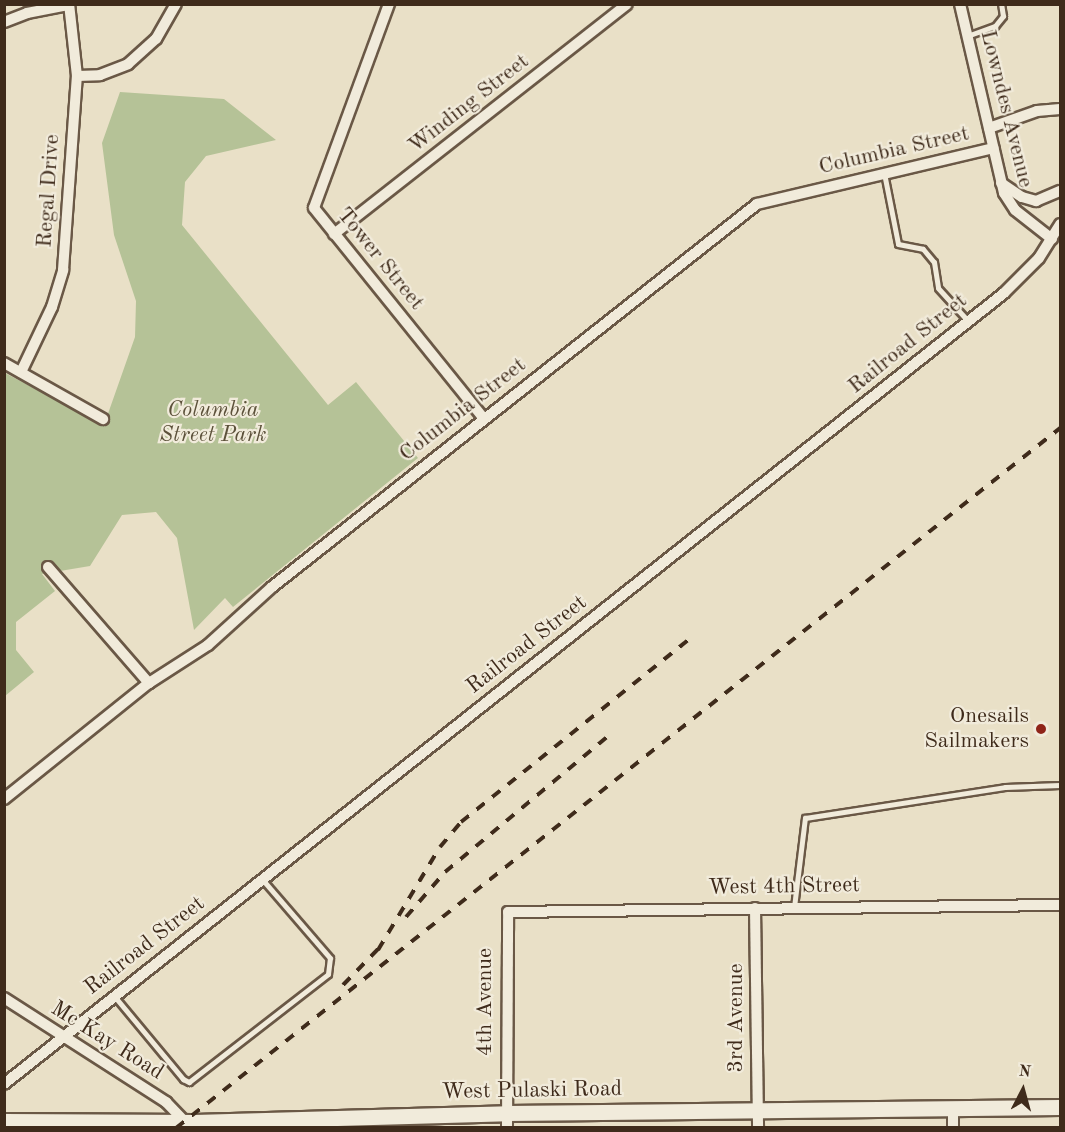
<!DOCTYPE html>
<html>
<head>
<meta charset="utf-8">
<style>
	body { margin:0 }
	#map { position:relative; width:1065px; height:1132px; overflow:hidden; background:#e9e0c7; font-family:"Old Standard TT",serif }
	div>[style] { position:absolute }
	.green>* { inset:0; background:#b5c297 }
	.roads { filter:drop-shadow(2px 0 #6a5846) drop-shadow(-2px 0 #6a5846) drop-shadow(0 2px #6a5846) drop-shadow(0 -2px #6a5846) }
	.lane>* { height:5px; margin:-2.5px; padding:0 2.5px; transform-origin:2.5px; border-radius:2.5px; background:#f1ebdb }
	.street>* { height:10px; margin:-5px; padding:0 5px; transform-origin:5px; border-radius:5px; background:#f1ebdb }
	.secondary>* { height:15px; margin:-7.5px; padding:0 7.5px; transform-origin:7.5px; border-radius:7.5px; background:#f1ebdb }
	.rail>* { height:4px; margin-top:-2px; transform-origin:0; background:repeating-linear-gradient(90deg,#3f2b1b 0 10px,transparent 0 20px) }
	.dots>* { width:16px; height:16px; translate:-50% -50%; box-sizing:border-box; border:3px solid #f1ebdb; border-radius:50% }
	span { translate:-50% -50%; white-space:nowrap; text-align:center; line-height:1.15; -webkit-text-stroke:4.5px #f1ebdb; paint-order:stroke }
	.street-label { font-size:22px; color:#3f2b1b }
	.park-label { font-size:22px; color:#5c513a; font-style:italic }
	.poi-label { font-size:22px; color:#3f2b1b }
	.right { translate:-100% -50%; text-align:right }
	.frame { position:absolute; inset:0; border:6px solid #3f2b1b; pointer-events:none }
	.north { position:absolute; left:993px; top:1060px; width:60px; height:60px; -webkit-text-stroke:4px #f1ebdb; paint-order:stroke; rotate:6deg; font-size:16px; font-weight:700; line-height:24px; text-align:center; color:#3f2b1b }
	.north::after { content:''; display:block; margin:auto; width:21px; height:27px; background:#3f2b1b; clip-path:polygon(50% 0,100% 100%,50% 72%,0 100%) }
</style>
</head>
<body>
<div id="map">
	<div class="green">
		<i style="clip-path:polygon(120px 92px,224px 99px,276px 140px,206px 156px,185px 182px,182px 225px,328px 405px,356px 382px,418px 458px,233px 607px,225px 598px,194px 630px,177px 538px,156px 512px,122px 515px,90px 566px,42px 574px,55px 591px,16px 622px,16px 650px,34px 672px,5px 696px,5px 373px,104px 425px,135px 337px,136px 301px,114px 235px,102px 143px)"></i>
	</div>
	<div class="roads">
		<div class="lane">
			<i style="left:967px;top:36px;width:30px;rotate:-20deg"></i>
			<i style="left:995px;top:26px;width:13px;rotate:-51deg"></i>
			<i style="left:1003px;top:16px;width:12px;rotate:-99deg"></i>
			<i style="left:884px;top:173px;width:72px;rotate:78.8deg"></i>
			<i style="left:898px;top:244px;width:25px;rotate:11deg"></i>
			<i style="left:923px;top:249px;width:17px;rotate:50deg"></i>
			<i style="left:934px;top:262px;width:26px;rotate:81deg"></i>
			<i style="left:938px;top:288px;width:45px;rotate:47.7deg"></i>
			<i style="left:794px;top:907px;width:90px;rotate:-83deg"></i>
			<i style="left:805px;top:818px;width:202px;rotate:-8.8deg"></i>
			<i style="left:1005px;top:787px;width:55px;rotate:-2.1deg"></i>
			<i style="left:115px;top:997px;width:107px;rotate:50.3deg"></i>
			<i style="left:183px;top:1079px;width:7px;rotate:27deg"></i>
			<i style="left:189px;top:1082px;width:176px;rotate:-37.8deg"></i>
			<i style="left:328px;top:974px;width:16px;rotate:-83deg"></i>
			<i style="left:330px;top:958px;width:104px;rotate:-130.7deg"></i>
		</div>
		<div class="street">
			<i style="left:389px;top:4px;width:217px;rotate:110.2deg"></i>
			<i style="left:314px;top:208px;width:271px;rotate:51.1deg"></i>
			<i style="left:960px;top:4px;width:194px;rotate:76.9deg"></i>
			<i style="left:1004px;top:193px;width:20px;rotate:57deg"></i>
			<i style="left:1015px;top:210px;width:47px;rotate:38.1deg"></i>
			<i style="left:4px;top:22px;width:25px;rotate:-21deg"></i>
			<i style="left:27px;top:13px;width:43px;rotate:-10.8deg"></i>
			<i style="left:77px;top:76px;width:23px;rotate:-2deg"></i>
			<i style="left:100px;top:75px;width:30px;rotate:-21deg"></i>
			<i style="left:128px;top:64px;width:38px;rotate:-42deg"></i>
			<i style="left:156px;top:39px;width:40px;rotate:-60.3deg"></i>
			<i style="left:989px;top:128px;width:51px;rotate:-19.5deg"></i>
			<i style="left:1037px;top:111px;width:23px;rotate:-5deg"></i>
			<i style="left:1001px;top:183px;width:25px;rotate:34deg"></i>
			<i style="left:1022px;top:197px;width:15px;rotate:16deg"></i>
			<i style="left:1036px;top:201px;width:26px;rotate:-23deg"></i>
			<i style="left:334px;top:234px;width:372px;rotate:-38.1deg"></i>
			<i style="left:4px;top:363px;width:114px;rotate:29.5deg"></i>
			<i style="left:21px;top:372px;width:72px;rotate:-64.5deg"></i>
			<i style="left:52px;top:307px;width:39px;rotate:-73deg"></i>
			<i style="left:63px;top:270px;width:195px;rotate:-85.9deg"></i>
			<i style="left:77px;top:76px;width:72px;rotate:-96.3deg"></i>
			<i style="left:48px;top:567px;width:154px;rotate:49deg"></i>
			<i style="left:4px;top:799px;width:186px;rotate:-38.7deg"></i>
			<i style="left:149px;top:683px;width:70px;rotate:-32.8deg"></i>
			<i style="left:208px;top:645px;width:86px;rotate:-42.2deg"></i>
			<i style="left:272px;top:587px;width:618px;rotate:-38.3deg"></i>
			<i style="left:757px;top:204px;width:243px;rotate:-13.3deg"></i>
			<i style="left:755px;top:908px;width:220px;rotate:89.2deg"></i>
			<i style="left:4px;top:998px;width:193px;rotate:32.7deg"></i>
			<i style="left:166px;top:1102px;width:29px;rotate:46deg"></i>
			<i style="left:4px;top:1084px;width:1275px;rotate:-38.34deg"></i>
			<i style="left:1004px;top:293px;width:49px;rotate:-45deg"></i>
			<i style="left:1039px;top:258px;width:40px;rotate:-58deg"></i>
			<i style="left:953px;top:1108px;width:20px;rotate:90deg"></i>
			<i style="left:507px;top:1128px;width:216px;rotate:-89.7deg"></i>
			<i style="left:508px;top:912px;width:552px;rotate:-0.73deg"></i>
		</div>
		<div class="secondary">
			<i style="left:4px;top:1121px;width:190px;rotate:0.3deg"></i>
			<i style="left:194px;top:1122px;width:313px;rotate:-1.6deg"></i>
			<i style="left:507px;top:1113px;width:553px;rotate:-0.62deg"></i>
		</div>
	</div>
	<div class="rail">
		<i style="left:406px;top:917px;width:60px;rotate:-49.1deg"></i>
		<i style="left:445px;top:872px;width:212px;rotate:-39.8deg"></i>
		<i style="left:378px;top:950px;width:120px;rotate:-59deg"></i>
		<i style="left:440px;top:847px;width:33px;rotate:-50deg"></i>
		<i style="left:461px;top:822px;width:291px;rotate:-38.7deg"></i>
		<i style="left:343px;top:985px;width:57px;rotate:-45.7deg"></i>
		<i style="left:176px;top:1128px;width:1128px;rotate:-38.37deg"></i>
	</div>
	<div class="dots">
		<i style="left:1041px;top:729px;background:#8f2418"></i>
	</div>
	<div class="street-label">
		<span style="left:469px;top:104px;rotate:-38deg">Winding Street</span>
		<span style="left:1006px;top:109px;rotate:76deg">Lowndes Avenue</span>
		<span style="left:894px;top:151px;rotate:-13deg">Columbia Street</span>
		<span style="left:49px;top:191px;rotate:-86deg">Regal Drive</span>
		<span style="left:380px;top:259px;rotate:51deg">Tower Street</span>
		<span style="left:908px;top:344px;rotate:-39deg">Railroad Street</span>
		<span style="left:463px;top:410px;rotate:-38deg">Columbia Street</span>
		<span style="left:527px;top:645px;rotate:-38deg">Railroad Street</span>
		<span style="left:784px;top:887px;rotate:-1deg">West 4th Street</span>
		<span style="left:145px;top:946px;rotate:-38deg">Railroad Street</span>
		<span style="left:486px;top:1002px;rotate:-90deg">4th Avenue</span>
		<span style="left:737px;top:1018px;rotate:-90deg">3rd Avenue</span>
		<span style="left:107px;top:1041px;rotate:32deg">Mc Kay Road</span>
		<span style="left:532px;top:1091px;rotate:-1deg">West Pulaski Road</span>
	</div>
	<div class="park-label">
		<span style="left:213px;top:423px">Columbia<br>Street Park</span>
	</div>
	<div class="poi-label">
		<span class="right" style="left:1029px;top:729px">Onesails<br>Sailmakers</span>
	</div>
	<div class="frame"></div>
	<div class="north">N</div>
</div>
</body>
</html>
